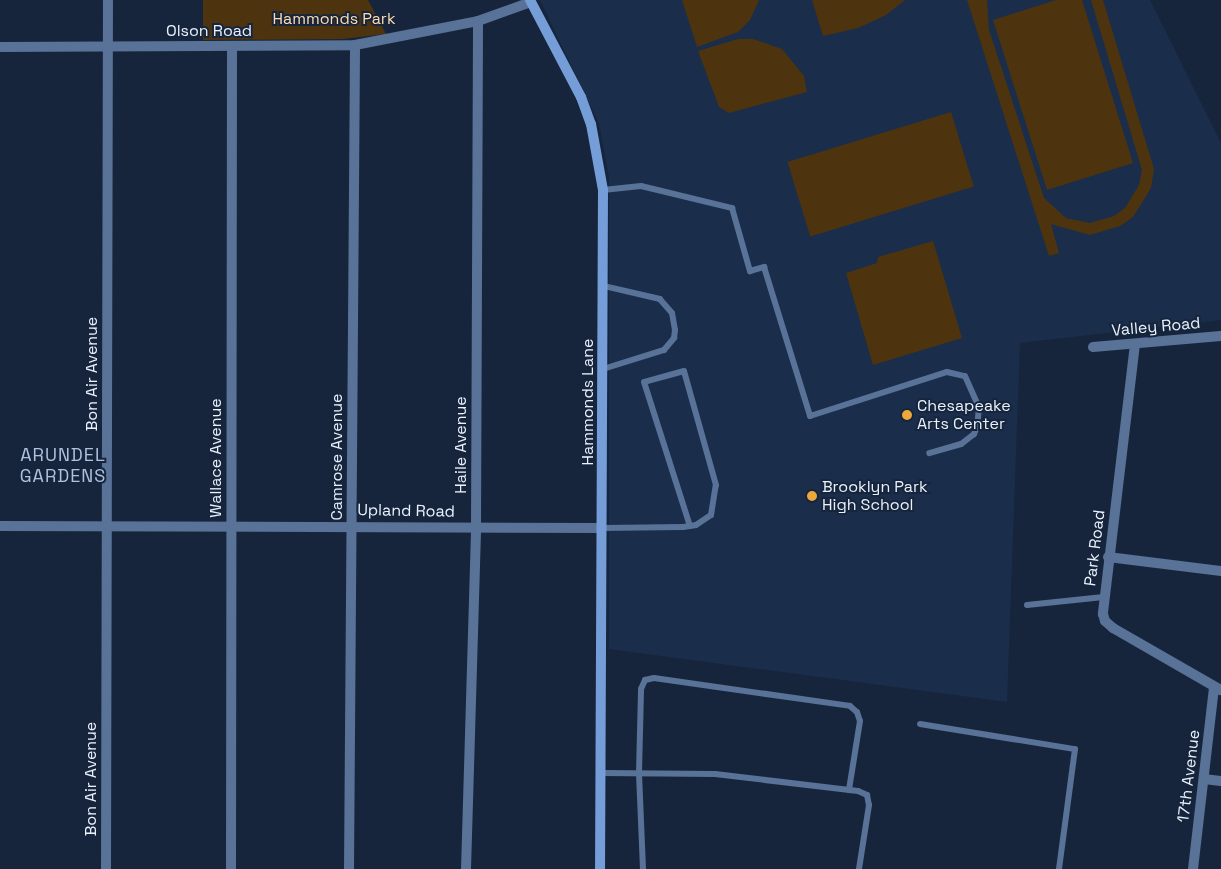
<!DOCTYPE html>
<html>
<head>
<meta charset="utf-8">
<style>
	body { margin:0 }
	#map { position:relative; width:1221px; height:869px; overflow:hidden; background:#16253c; font-family:"Space Grotesk",sans-serif }
	div>[style] { position:absolute }
	.built>* { inset:0; background:#1a2d4a }
	.green>* { inset:0; background:#4e340e; transform-origin:0 0 }
	.lane>* { height:6px; margin:-3px; padding:0 3px; transform-origin:3px; border-radius:3px; background:#597297 }
	.street>* { height:10px; margin:-5px; padding:0 5px; transform-origin:5px; border-radius:5px; background:#597297 }
	.secondary>* { height:10px; margin:-5px; padding:0 5px; transform-origin:5px; border-radius:5px; background:#759ed9 }
	.dots>* { width:14px; height:14px; translate:-50% -50%; box-sizing:border-box; border:2px solid #16253c; border-radius:50% }
	span { translate:-50% -50%; white-space:nowrap; text-align:center; line-height:1.15; -webkit-text-stroke:4px #16253c; paint-order:stroke }
	.park-label { font-size:16px; color:#fedcaf }
	.street-label { font-size:16px; color:#e8f1fd }
	.poi-label { font-size:16px; color:#e8f1fd }
	.left { translate:0 -50%; text-align:left }
	.neighbourhood-label { font-size:18px; color:#aec2e0; letter-spacing:1px }
</style>
</head>
<body>
<div id="map">
	<div class="built">
		<i style="clip-path:polygon(540px 0,1150px 0,1221px 143px,1221px 320px,1020px 343px,1007px 702px,609px 649px,609px 177px,599px 124px)"></i>
	</div>
	<div class="green">
		<i style="clip-path:polygon(203px 0,368px 0,386px 34px,343px 39px,203px 40px)"></i>
		<i style="clip-path:polygon(682px 0,759px 0,750px 20px,738px 32px,697px 47px)"></i>
		<i style="clip-path:polygon(812px 0,905px 0,886px 15px,858px 28px,823px 36px)"></i>
		<i style="clip-path:polygon(967px 0,987px 0,989px 30px,1044px 198px,1066px 218px,1090px 223px,1114px 216px,1125px 208px,1139px 185px,1142px 170px,1091px 0,1103px 0,1154px 169px,1151px 188px,1133px 217px,1120px 226px,1090px 235px,1051px 224px,1059px 253px,1049px 256px)"></i>
		<i style="clip-path:polygon(1056px 0,1082px 0,1133px 163px,1047px 190px,993px 20px)"></i>
		<i style="clip-path:polygon(738px 39px,753px 39px,782px 49px,804px 76px,807px 92px,729px 113px,719px 107px,698px 51px)"></i>
		<i style="left:951px;top:112px;width:78px;height:171px;rotate:73deg"></i>
		<i style="clip-path:polygon(933px 241px,962px 338px,873px 365px,846px 273px,877px 263px,878px 257px)"></i>
	</div>
	<div class="lane">
		<i style="left:603px;top:190px;width:38px;rotate:-6deg"></i>
		<i style="left:641px;top:186px;width:94px;rotate:13.6deg"></i>
		<i style="left:732px;top:208px;width:66px;rotate:74.1deg"></i>
		<i style="left:750px;top:271px;width:15px;rotate:-16deg"></i>
		<i style="left:764px;top:267px;width:156px;rotate:72.8deg"></i>
		<i style="left:810px;top:416px;width:144px;rotate:-17.8deg"></i>
		<i style="left:947px;top:372px;width:18px;rotate:13deg"></i>
		<i style="left:965px;top:376px;width:35px;rotate:66deg"></i>
		<i style="left:979px;top:408px;width:19px;rotate:96deg"></i>
		<i style="left:977px;top:427px;width:8px;rotate:113deg"></i>
		<i style="left:974px;top:434px;width:16px;rotate:142deg"></i>
		<i style="left:961px;top:444px;width:33px;rotate:164deg"></i>
		<i style="left:603px;top:369px;width:64px;rotate:-17.3deg"></i>
		<i style="left:664px;top:350px;width:16px;rotate:-50deg"></i>
		<i style="left:674px;top:338px;width:8px;rotate:-83deg"></i>
		<i style="left:675px;top:330px;width:17px;rotate:-100deg"></i>
		<i style="left:672px;top:313px;width:18px;rotate:-131deg"></i>
		<i style="left:660px;top:299px;width:57px;rotate:-166.9deg"></i>
		<i style="left:602px;top:528px;width:81px;rotate:-0.7deg"></i>
		<i style="left:683px;top:527px;width:7px;rotate:-8deg"></i>
		<i style="left:690px;top:526px;width:6px;rotate:-9deg"></i>
		<i style="left:696px;top:525px;width:18px;rotate:-34deg"></i>
		<i style="left:711px;top:515px;width:30px;rotate:-81deg"></i>
		<i style="left:716px;top:485px;width:118px;rotate:-105.7deg"></i>
		<i style="left:684px;top:371px;width:41px;rotate:164.6deg"></i>
		<i style="left:644px;top:382px;width:151px;rotate:72.3deg"></i>
		<i style="left:1027px;top:605px;width:77px;rotate:-5.9deg"></i>
		<i style="left:920px;top:724px;width:157px;rotate:9.2deg"></i>
		<i style="left:1075px;top:749px;width:121px;rotate:97.6deg"></i>
		<i style="left:602px;top:773px;width:113px;rotate:0.5deg"></i>
		<i style="left:715px;top:774px;width:144px;rotate:6.8deg"></i>
		<i style="left:858px;top:791px;width:10px;rotate:24deg"></i>
		<i style="left:867px;top:795px;width:10px;rotate:79deg"></i>
		<i style="left:869px;top:805px;width:65px;rotate:98.9deg"></i>
		<i style="left:643px;top:869px;width:96px;rotate:-92.4deg"></i>
		<i style="left:639px;top:773px;width:84px;rotate:-88.6deg"></i>
		<i style="left:641px;top:689px;width:10px;rotate:-66deg"></i>
		<i style="left:645px;top:680px;width:9px;rotate:-13deg"></i>
		<i style="left:654px;top:678px;width:198px;rotate:8.1deg"></i>
		<i style="left:850px;top:706px;width:9px;rotate:41deg"></i>
		<i style="left:857px;top:712px;width:9px;rotate:72deg"></i>
		<i style="left:860px;top:721px;width:70px;rotate:99.1deg"></i>
	</div>
	<div class="street">
		<i style="left:0;top:47px;width:355px;rotate:-0.3deg"></i>
		<i style="left:355px;top:45px;width:125px;rotate:-11deg"></i>
		<i style="left:478px;top:21px;width:56px;rotate:-19.7deg"></i>
		<i style="left:1135px;top:344px;width:272px;rotate:96.8deg"></i>
		<i style="left:1103px;top:614px;width:7px;rotate:74deg"></i>
		<i style="left:1105px;top:621px;width:11px;rotate:41deg"></i>
		<i style="left:1113px;top:628px;width:125px;rotate:29.9deg"></i>
		<i style="left:1093px;top:347px;width:128px;rotate:-4.9deg"></i>
		<i style="left:0;top:526px;width:602px;rotate:0.19deg"></i>
		<i style="left:1108px;top:557px;width:114px;rotate:7.1deg"></i>
		<i style="left:1204px;top:779px;width:17px;rotate:7deg"></i>
		<i style="left:106px;top:869px;width:869px;rotate:-89.87deg"></i>
		<i style="left:231px;top:869px;width:822px;rotate:-89.93deg"></i>
		<i style="left:349px;top:869px;width:824px;rotate:-89.58deg"></i>
		<i style="left:466px;top:869px;width:342px;rotate:-88.3deg"></i>
		<i style="left:476px;top:527px;width:506px;rotate:-89.77deg"></i>
		<i style="left:1193px;top:869px;width:183px;rotate:-83.4deg"></i>
	</div>
	<div class="secondary">
		<i style="left:530px;top:0;width:110px;rotate:62.3deg"></i>
		<i style="left:581px;top:97px;width:29px;rotate:70deg"></i>
		<i style="left:591px;top:124px;width:67px;rotate:79.7deg"></i>
		<i style="left:603px;top:190px;width:679px;rotate:90.25deg"></i>
	</div>
	<div class="dots">
		<i style="left:907px;top:415px;background:#eda83c"></i>
		<i style="left:812px;top:496px;background:#eda83c"></i>
	</div>
	<div class="park-label">
		<span style="left:334px;top:19px">Hammonds Park</span>
	</div>
	<div class="street-label">
		<span style="left:209px;top:31px">Olson Road</span>
		<span style="left:1156px;top:327px;rotate:-5deg">Valley Road</span>
		<span style="left:92px;top:374px;rotate:-90deg">Bon Air Avenue</span>
		<span style="left:588px;top:402px;rotate:-90deg">Hammonds Lane</span>
		<span style="left:461px;top:445px;rotate:-90deg">Haile Avenue</span>
		<span style="left:337px;top:457px;rotate:-90deg">Camrose Avenue</span>
		<span style="left:216px;top:458px;rotate:-90deg">Wallace Avenue</span>
		<span style="left:406px;top:511px;rotate:1deg">Upland Road</span>
		<span style="left:1095px;top:548px;rotate:-83deg">Park Road</span>
		<span style="left:1189px;top:776px;rotate:-83deg">17th Avenue</span>
		<span style="left:91px;top:779px;rotate:-90deg">Bon Air Avenue</span>
	</div>
	<div class="poi-label">
		<span class="left" style="left:917px;top:415px">Chesapeake<br>Arts Center</span>
		<span class="left" style="left:822px;top:496px">Brooklyn Park<br>High School</span>
	</div>
	<div class="neighbourhood-label">
		<span style="left:63px;top:466px">ARUNDEL<br>GARDENS</span>
	</div>
</div>
</body>
</html>
